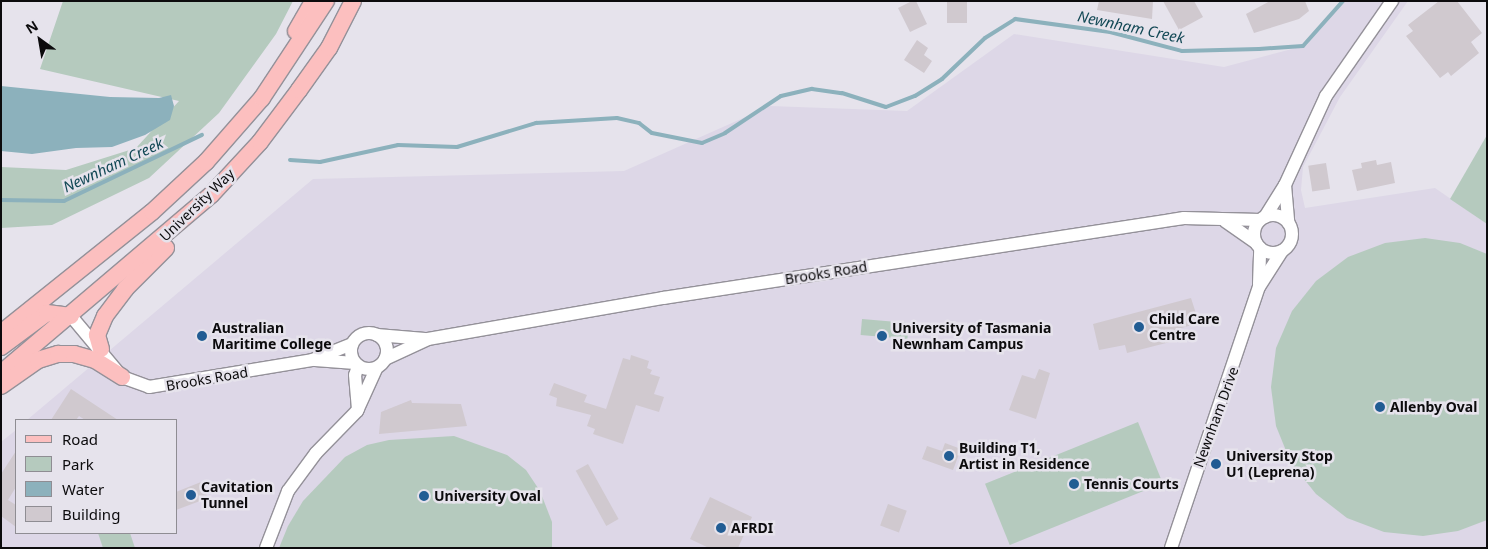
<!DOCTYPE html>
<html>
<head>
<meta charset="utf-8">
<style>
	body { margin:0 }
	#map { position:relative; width:1488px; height:549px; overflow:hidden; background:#e6e3ec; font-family:"Noto Sans",sans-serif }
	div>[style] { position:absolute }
	.built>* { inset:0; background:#ddd7e7 }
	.green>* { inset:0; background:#b5cabe; transform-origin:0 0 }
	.water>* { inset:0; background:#8cb1bc }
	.stream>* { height:4px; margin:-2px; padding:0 2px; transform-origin:2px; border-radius:2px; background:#8cb1bc }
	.building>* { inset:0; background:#d0c9cf; transform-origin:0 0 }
	.roads { filter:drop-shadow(1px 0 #949199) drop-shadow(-1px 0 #949199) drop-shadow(0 1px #949199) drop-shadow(0 -1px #949199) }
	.minor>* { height:12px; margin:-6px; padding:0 6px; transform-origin:6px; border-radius:6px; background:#fff }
	.minor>.ring { margin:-6px; padding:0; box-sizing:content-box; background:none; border:12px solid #fff; border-radius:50% }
	.major>* { height:16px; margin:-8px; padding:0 8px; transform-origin:8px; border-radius:8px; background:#fcbfbf }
	.dots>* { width:14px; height:14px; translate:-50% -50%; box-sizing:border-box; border:2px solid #e6e3ec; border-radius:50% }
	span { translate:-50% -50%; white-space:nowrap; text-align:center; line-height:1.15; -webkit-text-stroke:5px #e6e3ec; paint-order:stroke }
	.street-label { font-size:14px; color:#0c0b0d }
	.poi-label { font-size:14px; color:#0c0b0d; font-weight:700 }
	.left { translate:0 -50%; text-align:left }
	.water-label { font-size:15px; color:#124855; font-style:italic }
	.frame { position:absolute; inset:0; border:2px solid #0c0b0d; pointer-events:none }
	.legend { position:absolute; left:15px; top:419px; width:162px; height:115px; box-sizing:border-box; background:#e6e3ec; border:1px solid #8f8d93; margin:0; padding:6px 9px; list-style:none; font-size:15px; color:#0c0b0d }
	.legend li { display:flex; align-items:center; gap:10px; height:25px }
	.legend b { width:25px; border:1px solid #8f8d93 }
	.north { position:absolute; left:15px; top:15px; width:50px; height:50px; -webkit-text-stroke:4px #e6e3ec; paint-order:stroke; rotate:328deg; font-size:14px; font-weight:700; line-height:20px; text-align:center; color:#0c0b0d }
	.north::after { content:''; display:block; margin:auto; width:18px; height:22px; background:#0c0b0d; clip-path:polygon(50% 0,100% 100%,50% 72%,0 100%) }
</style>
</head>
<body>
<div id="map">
	<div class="built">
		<i style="clip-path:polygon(1340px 1px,1408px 1px,1340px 97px,1303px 167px,1301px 190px,1305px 208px,1435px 188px,1487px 224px,1487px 548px,1px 548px,1px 442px,16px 430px,16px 533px,176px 533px,176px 420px,27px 420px,313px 179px,624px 171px,770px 106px,907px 111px,1014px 34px,1224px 67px,1307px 45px)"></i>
	</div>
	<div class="green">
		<i style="clip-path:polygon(63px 1px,293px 1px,276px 34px,219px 113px,149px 178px,52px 225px,1px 228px,1px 167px,66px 170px,136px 148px,179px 101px,40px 69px)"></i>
		<i style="clip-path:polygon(1487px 135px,1487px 224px,1450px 199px)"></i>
		<i style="clip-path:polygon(1425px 238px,1460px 243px,1487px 254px,1487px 520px,1458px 531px,1423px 536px,1384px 532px,1347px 518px,1316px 494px,1291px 463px,1276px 426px,1271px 387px,1276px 348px,1292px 311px,1316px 281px,1348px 257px,1385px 243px)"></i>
		<i style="left:862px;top:319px;width:47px;height:16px;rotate:5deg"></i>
		<i style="left:1138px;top:422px;width:66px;height:165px;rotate:68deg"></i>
		<i style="clip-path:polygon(454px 436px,507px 455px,526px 470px,540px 491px,552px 522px,552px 548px,279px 548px,288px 526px,303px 501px,345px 457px,367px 445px,389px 440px)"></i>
		<i style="clip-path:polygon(98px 533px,130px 533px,135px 548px,103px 548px)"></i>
	</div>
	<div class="water">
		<i style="clip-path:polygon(1px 86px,110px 97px,159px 98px,171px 95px,174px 106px,170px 120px,145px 135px,112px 147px,76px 148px,32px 154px,1px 151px)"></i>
	</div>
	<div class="stream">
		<i style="left:290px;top:160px;width:30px;rotate:4deg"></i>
		<i style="left:320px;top:162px;width:80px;rotate:-12.3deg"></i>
		<i style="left:398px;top:145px;width:59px;rotate:1.9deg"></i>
		<i style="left:457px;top:147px;width:83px;rotate:-16.9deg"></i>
		<i style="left:536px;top:123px;width:81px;rotate:-3.5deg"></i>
		<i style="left:617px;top:118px;width:23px;rotate:13deg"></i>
		<i style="left:639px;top:123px;width:16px;rotate:38deg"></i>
		<i style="left:652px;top:133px;width:51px;rotate:11.3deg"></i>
		<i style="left:702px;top:143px;width:25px;rotate:-23deg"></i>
		<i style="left:725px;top:133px;width:67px;rotate:-33.5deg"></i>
		<i style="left:781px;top:96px;width:32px;rotate:-13deg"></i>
		<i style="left:812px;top:89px;width:30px;rotate:8deg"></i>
		<i style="left:842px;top:93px;width:46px;rotate:17.7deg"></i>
		<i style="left:886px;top:107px;width:31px;rotate:-21deg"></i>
		<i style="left:915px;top:96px;width:32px;rotate:-32deg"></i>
		<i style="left:942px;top:79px;width:59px;rotate:-43.6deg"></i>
		<i style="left:985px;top:38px;width:36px;rotate:-32deg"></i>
		<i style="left:1015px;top:19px;width:96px;rotate:7.8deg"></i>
		<i style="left:1110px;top:32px;width:74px;rotate:14.8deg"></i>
		<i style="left:1182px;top:51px;width:77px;rotate:-1.5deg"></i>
		<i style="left:1259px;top:49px;width:44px;rotate:-3.9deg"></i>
		<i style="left:1303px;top:46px;width:60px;rotate:-48.4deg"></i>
		<i style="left:1px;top:200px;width:63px;rotate:0.9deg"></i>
		<i style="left:64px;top:201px;width:153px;rotate:-25.6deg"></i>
	</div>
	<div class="building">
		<i style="clip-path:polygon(912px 1px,916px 1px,927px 24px,910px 32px,898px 8px)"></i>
		<i style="left:947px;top:1px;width:20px;height:22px"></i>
		<i style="clip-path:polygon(1099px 1px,1153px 1px,1152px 19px,1097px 10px)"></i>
		<i style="clip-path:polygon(1163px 1px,1194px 1px,1203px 17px,1179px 30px)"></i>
		<i style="clip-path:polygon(1270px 1px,1305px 1px,1309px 11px,1299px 19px,1254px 33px,1246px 14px)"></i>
		<i style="clip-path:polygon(1439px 1px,1457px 1px,1482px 33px,1471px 42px,1479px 53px,1451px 76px,1448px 72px,1440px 78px,1406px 36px,1413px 31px,1408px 25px)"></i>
		<i style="clip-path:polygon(917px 40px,928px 48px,924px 55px,932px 61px,924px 73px,904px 60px)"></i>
		<i style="clip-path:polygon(1376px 160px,1377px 165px,1391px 162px,1395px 183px,1357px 191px,1352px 170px,1362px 168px,1361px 163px)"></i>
		<i style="left:1326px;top:163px;width:26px;height:18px;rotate:81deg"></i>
		<i style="clip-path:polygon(1191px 298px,1199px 323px,1171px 331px,1174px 341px,1127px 353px,1125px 345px,1099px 350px,1093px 324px)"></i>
		<i style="clip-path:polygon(631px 355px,649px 361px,647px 368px,652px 370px,650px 374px,660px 377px,654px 394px,664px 397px,659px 412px,636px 405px,623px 444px,593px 434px,595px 429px,587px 426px,591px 415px,556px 406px,557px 398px,549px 395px,554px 383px,587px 395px,584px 402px,606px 409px,623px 358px,630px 360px)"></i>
		<i style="clip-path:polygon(1039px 369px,1050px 373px,1036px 419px,1009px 410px,1022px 375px,1035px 379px)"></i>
		<i style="clip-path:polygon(71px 389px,118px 420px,85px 420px,79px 416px,76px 420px,51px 420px)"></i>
		<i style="clip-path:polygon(411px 400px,412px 403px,461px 404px,467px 426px,379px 434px,381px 412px)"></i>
		<i style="clip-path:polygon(945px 443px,961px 449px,953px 470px,922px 459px,927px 446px,942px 451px)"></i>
		<i style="clip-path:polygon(16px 451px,16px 487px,8px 500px,16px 505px,16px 527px,1px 516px,1px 474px)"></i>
		<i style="left:588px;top:464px;width:63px;height:14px;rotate:61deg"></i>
		<i style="clip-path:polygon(201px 482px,208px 498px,176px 510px,176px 492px)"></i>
		<i style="clip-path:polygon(710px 497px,752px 517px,738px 548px,709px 548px,690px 539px)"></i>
		<i style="left:888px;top:504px;width:20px;height:23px;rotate:20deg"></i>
	</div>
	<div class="roads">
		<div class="minor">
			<i style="left:1285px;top:185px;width:38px;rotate:85deg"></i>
			<i class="ring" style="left:1254px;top:215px;width:26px;height:26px"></i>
			<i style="left:1265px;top:217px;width:38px;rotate:-58deg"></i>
			<i style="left:1285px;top:185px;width:98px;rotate:-65.3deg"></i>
			<i style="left:1326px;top:96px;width:116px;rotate:-55.2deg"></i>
			<i style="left:1225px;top:221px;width:38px;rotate:35deg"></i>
			<i style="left:1259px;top:284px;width:36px;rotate:-88deg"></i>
			<i style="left:71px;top:316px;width:80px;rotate:50.1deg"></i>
			<i style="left:122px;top:377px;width:29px;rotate:20deg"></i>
			<i style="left:149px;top:387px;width:165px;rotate:-9.4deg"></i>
			<i style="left:312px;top:360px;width:43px;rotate:-21.8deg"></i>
			<i class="ring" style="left:351px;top:333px;width:24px;height:24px"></i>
			<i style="left:377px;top:335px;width:48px;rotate:4.8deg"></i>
			<i style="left:385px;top:359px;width:47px;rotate:-24.9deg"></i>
			<i style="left:428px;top:339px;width:239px;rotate:-9.9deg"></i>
			<i style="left:663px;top:298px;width:527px;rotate:-8.73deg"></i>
			<i style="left:1184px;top:218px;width:76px;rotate:1.5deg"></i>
			<i style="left:315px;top:360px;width:40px;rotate:4.3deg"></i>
			<i style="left:358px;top:366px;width:9px;rotate:108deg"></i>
			<i style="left:355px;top:375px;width:34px;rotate:85deg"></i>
			<i style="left:266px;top:548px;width:61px;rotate:-68.9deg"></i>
			<i style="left:288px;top:491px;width:47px;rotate:-53.6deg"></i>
			<i style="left:316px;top:453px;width:59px;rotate:-45.7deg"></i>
			<i style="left:357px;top:411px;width:48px;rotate:-65.6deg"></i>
			<i style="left:1171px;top:548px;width:275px;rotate:-71.4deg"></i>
			<i style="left:1259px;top:287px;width:43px;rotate:-57.4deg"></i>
		</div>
		<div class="major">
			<i style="left:296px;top:31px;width:34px;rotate:-60deg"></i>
			<i style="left:1px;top:333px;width:193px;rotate:-38.7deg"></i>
			<i style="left:152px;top:212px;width:74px;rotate:-42.8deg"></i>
			<i style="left:206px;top:162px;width:85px;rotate:-48.8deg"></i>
			<i style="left:262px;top:98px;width:116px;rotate:-56.6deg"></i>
			<i style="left:1px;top:347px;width:57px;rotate:-36.5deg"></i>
			<i style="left:47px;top:313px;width:24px;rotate:7deg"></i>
			<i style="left:101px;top:349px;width:15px;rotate:-106deg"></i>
			<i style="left:97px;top:335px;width:21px;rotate:-67deg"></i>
			<i style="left:105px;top:316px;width:34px;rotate:-53deg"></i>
			<i style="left:125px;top:289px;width:58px;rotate:-45deg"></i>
			<i style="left:1px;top:373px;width:275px;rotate:-40.3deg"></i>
			<i style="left:211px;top:195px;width:72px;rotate:-47.2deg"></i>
			<i style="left:260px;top:142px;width:65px;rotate:-53.1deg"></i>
			<i style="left:299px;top:90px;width:52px;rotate:-54.5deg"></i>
			<i style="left:329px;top:48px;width:53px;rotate:-62.9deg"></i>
			<i style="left:1px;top:386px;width:45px;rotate:-35.1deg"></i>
			<i style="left:38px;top:360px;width:21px;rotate:-17deg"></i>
			<i style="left:58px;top:354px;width:16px"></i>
			<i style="left:74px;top:354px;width:22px;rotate:16deg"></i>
			<i style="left:95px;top:360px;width:32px;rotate:32deg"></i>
		</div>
	</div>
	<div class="dots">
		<i style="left:1139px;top:327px;background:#215c93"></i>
		<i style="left:202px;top:336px;background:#215c93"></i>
		<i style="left:882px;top:336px;background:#215c93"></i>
		<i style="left:1380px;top:407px;background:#215c93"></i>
		<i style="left:949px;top:456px;background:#215c93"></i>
		<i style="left:1216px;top:464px;background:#215c93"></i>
		<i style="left:1074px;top:484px;background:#215c93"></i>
		<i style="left:191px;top:495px;background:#215c93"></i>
		<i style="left:424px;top:496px;background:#215c93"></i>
		<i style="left:721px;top:528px;background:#215c93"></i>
	</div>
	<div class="street-label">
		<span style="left:197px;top:205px;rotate:-44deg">University Way</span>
		<span style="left:826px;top:273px;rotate:-9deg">Brooks Road</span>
		<span style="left:207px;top:379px;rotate:-10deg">Brooks Road</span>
		<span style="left:1216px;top:417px;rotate:-70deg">Newnham Drive</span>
	</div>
	<div class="poi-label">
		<span class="left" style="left:1149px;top:327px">Child Care<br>Centre</span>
		<span class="left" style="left:212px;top:336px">Australian<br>Maritime College</span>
		<span class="left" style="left:892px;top:336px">University of Tasmania<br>Newnham Campus</span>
		<span class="left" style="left:1390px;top:407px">Allenby Oval</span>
		<span class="left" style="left:959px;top:456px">Building T1,<br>Artist in Residence</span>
		<span class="left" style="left:1226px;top:464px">University Stop<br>U1 (Leprena)</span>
		<span class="left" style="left:1084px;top:484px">Tennis Courts</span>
		<span class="left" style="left:201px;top:495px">Cavitation<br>Tunnel</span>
		<span class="left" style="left:434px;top:496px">University Oval</span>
		<span class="left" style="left:731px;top:528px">AFRDI</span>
	</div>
	<div class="water-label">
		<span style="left:1131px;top:27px;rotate:12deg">Newnham Creek</span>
		<span style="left:113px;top:165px;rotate:-25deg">Newnham Creek</span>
	</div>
	<div class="frame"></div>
	<ul class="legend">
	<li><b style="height:6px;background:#fcbfbf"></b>Road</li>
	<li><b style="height:14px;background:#b5cabe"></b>Park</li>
	<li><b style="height:14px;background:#8cb1bc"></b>Water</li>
	<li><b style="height:14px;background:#d0c9cf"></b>Building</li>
	</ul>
	<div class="north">N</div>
</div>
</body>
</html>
